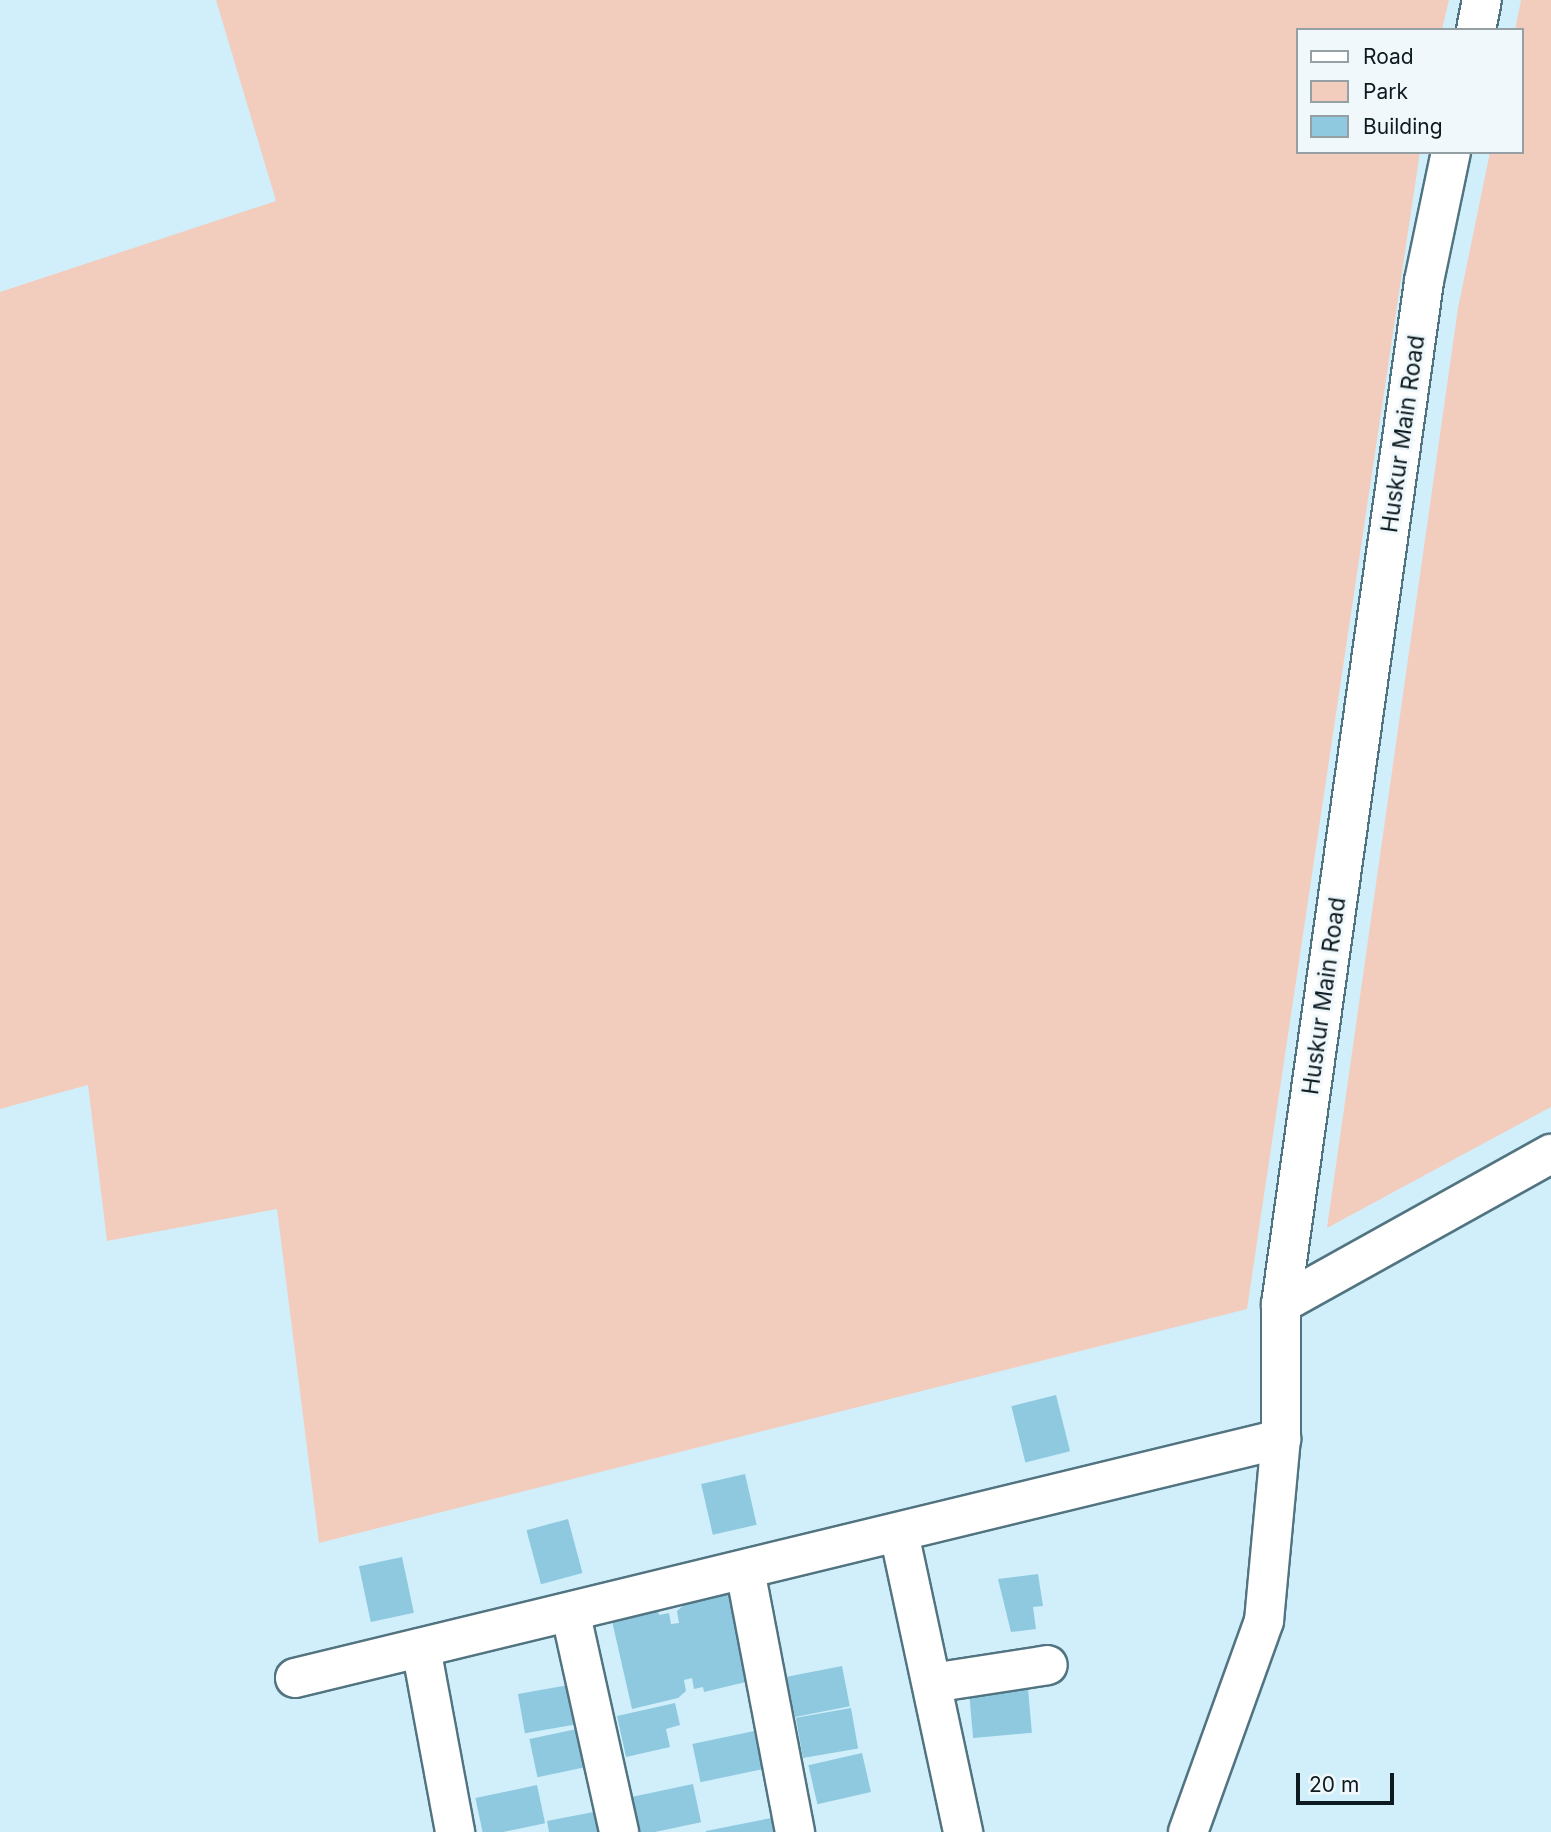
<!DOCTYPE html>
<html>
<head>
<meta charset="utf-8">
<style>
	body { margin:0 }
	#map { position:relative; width:1551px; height:1832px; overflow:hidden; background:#d1effb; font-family:Inter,sans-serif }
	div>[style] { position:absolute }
	.green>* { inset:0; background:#f2cdbe }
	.building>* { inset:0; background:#8ec9df; transform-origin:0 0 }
	.roads { filter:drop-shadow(2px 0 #527481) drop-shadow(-2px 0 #527481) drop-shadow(0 2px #527481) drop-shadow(0 -2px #527481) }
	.minor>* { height:38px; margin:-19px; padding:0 19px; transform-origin:19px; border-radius:19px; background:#fff }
	.major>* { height:38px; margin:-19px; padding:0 19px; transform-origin:19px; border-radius:19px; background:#fff }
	span { translate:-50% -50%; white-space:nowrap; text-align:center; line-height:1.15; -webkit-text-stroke:6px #f0f8fb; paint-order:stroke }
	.street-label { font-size:23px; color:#0d1b21 }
	.legend { position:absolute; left:1296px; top:28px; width:228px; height:126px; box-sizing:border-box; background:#f0f8fb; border:2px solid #95a0a4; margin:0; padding:9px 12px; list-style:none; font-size:21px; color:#0d1b21 }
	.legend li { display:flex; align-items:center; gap:14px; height:35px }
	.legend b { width:35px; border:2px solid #95a0a4 }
	.scale { position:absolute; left:1296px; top:1773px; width:98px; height:32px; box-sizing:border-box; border:4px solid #0d1b21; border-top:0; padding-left:9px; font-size:21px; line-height:24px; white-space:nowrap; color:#0d1b21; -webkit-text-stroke:5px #f0f8fb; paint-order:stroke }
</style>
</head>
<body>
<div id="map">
	<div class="green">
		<i style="clip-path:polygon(216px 0,1449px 0,1442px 30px,1297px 30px,1297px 152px,1420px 152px,1247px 1309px,319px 1543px,277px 1209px,107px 1241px,88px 1085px,0 1109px,0 292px,276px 201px)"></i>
		<i style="clip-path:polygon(1521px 0,1551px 0,1551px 1107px,1327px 1228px,1458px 308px,1490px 152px,1521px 152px,1521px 30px,1515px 30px)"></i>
	</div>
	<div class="building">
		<i style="left:1056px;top:1395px;width:58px;height:46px;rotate:76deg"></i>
		<i style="left:745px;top:1474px;width:52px;height:45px;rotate:77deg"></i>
		<i style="left:568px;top:1519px;width:56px;height:43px;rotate:75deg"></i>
		<i style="left:402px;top:1557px;width:57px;height:44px;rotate:78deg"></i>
		<i style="clip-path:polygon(1038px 1574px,1043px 1606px,1033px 1607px,1036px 1629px,1011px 1632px,998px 1579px)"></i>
		<i style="clip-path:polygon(730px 1594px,750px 1681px,704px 1692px,703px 1687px,694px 1689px,692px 1678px,684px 1680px,686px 1691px,678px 1698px,632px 1709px,612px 1621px,658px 1611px,659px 1615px,669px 1613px,671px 1624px,679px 1623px,677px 1611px,684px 1605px)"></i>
		<i style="left:842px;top:1666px;width:41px;height:56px;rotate:79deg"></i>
		<i style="left:1027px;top:1677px;width:56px;height:59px;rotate:85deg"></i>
		<i style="left:580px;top:1683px;width:40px;height:63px;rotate:80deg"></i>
		<i style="clip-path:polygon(675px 1703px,680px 1725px,666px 1729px,670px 1747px,626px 1757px,617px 1716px)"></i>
		<i style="left:851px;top:1708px;width:41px;height:56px;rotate:80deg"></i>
		<i style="left:591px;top:1726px;width:39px;height:63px;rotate:78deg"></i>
		<i style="left:754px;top:1731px;width:39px;height:63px;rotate:78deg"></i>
		<i style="left:862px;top:1753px;width:40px;height:55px;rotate:77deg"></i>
		<i style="left:693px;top:1784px;width:39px;height:63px;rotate:78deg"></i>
		<i style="left:537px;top:1785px;width:39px;height:63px;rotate:78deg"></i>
		<i style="clip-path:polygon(609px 1809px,614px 1832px,549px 1832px,547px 1821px)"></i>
		<i style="clip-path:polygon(771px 1818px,774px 1832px,706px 1832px,706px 1831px)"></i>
	</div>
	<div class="roads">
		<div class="minor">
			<i style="left:1281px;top:1304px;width:309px;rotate:-29.1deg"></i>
			<i style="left:899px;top:1533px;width:306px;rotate:77.9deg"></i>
			<i style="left:745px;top:1570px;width:267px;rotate:79.2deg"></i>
			<i style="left:571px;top:1615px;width:222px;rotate:77.5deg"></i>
			<i style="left:421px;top:1648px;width:187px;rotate:79.5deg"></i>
			<i style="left:295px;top:1678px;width:1015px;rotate:-13.63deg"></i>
			<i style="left:932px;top:1683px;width:117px;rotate:-8.8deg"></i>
		</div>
		<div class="major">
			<i style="left:1476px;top:30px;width:31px;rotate:-79deg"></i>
			<i style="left:1188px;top:1832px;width:224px;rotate:-70.2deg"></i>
			<i style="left:1264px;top:1621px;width:183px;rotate:-84.7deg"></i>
			<i style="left:1281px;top:1439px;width:135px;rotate:-90deg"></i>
			<i style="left:1281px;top:1304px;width:1033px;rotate:-82.04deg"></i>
			<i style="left:1424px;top:281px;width:132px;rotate:-78.2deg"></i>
		</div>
	</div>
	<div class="street-label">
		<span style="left:1403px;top:434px;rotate:-82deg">Huskur Main Road</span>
		<span style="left:1324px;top:996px;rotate:-82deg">Huskur Main Road</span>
	</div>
	<ul class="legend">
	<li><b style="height:9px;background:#fff"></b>Road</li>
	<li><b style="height:19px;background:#f2cdbe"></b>Park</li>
	<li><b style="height:19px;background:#8ec9df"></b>Building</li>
	</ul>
	<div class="scale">20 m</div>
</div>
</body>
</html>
